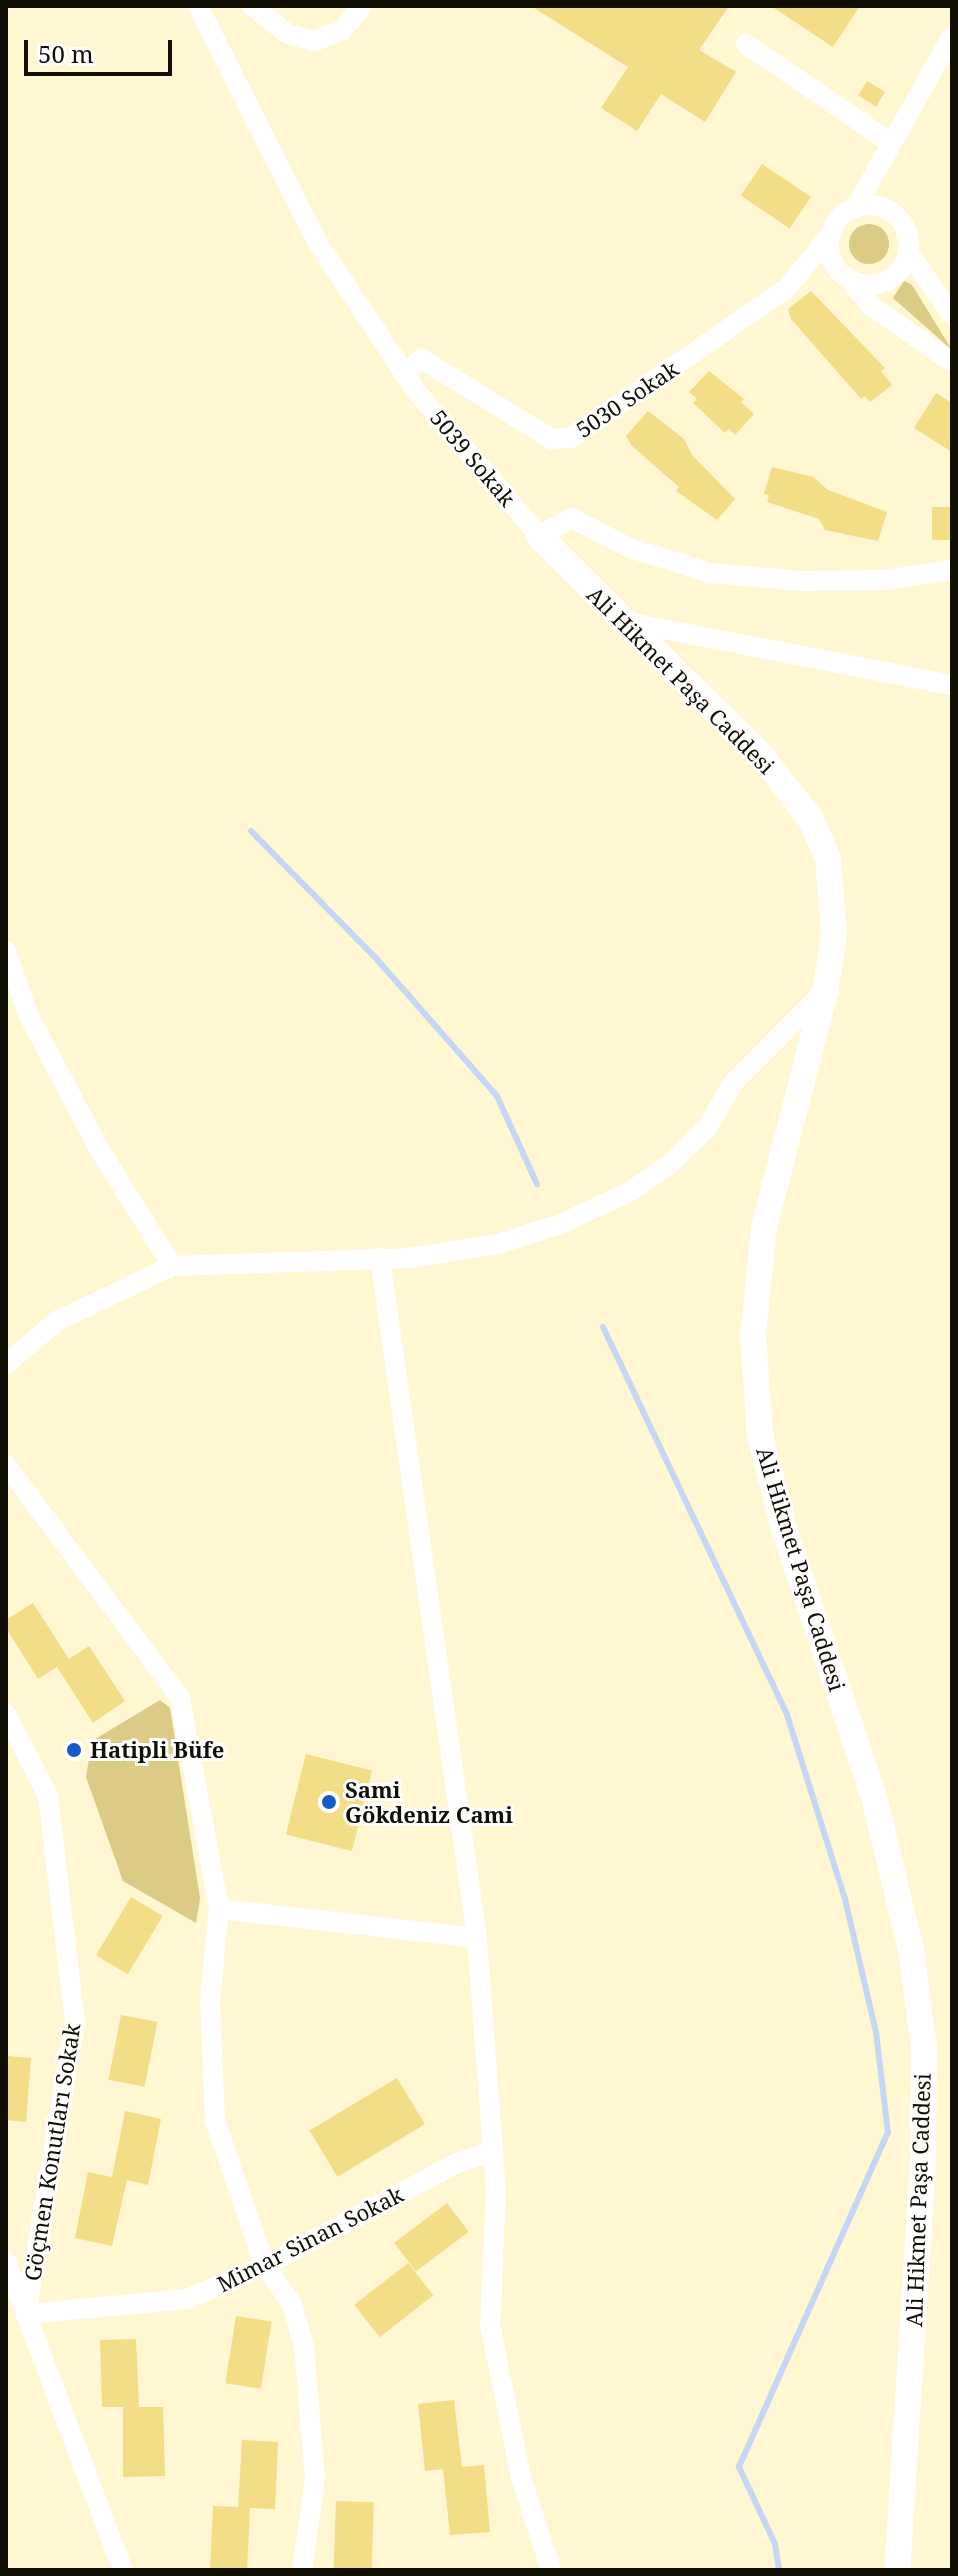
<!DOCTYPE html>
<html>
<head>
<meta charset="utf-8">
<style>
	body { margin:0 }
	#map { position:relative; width:958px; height:2576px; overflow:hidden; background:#fff6d2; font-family:"Noto Serif",serif }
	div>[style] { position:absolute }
	.green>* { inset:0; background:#dccb84 }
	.round { border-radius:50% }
	.stream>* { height:6px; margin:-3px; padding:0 3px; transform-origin:3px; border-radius:3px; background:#c5d7f4 }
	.building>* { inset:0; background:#f3dd86; transform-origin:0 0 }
	.minor>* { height:20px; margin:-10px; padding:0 10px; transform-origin:10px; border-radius:10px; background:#fff }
	.minor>.ring { margin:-10px; padding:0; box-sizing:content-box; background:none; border:20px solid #fff; border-radius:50% }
	.major>* { height:26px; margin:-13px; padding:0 13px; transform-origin:13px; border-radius:13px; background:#fff }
	.dots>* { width:22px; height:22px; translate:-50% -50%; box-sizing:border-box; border:4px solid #fff; border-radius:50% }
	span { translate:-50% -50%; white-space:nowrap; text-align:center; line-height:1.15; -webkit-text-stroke:6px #fff; paint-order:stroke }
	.street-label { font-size:22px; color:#120f04 }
	.poi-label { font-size:22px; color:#120f04; font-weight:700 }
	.left { translate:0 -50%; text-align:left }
	.frame { position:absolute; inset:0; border:8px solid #120f04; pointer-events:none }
	.scale { position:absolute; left:24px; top:40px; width:148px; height:36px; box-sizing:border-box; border:4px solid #120f04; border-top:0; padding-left:10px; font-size:24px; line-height:28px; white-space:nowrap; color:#120f04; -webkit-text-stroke:6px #fff; paint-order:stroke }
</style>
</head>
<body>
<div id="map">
	<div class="green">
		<i class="round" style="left:849px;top:224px;width:40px;height:40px"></i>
		<i style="clip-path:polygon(904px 281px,912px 285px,952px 350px,893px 298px)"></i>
		<i style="clip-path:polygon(160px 1700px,170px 1708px,200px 1898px,196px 1923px,123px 1881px,86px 1777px,92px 1741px)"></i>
	</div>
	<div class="stream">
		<i style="left:251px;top:831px;width:175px;rotate:45.5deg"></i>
		<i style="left:374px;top:956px;width:186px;rotate:48.7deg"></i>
		<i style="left:497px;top:1096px;width:97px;rotate:65.6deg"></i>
		<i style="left:603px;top:1327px;width:429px;rotate:64.6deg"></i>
		<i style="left:787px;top:1715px;width:193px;rotate:72.5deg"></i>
		<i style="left:845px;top:1899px;width:137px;rotate:76.9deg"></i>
		<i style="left:876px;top:2032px;width:101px;rotate:83.2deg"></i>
		<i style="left:888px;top:2132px;width:367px;rotate:114deg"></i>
		<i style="left:739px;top:2467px;width:85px;rotate:64.9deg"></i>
		<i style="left:775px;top:2544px;width:26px;rotate:81deg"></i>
	</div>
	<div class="building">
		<i style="clip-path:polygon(531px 6px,729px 6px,699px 50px,736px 72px,705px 122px,661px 94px,637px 131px,601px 108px,628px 67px)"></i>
		<i style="clip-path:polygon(771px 6px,860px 6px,833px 47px)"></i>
		<i style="left:867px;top:81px;width:21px;height:17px;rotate:31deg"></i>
		<i style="left:762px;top:164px;width:59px;height:38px;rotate:34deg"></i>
		<i style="clip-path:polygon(811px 291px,885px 368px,881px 371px,892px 385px,870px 402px,865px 396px,861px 399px,791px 319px,788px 309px)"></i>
		<i style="clip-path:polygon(709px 371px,744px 399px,741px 402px,754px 414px,735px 435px,729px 429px,725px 433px,693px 403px,697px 399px,689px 392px)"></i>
		<i style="clip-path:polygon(936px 393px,952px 403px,952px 452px,914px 428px)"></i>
		<i style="clip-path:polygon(648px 411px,684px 439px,692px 455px,735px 499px,717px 520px,676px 491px,679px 487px,632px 446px,626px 436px)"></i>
		<i style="clip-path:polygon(772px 467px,813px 477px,828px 490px,887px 512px,878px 541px,825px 530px,819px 519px,767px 502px,769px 495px,764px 494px)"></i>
		<i style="left:952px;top:507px;width:33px;height:20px;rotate:90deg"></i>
		<i style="clip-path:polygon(33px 1603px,69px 1659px,89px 1646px,125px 1701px,93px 1723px,57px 1667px,38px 1679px,6px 1628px,6px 1620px)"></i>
		<i style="left:306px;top:1754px;width:68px;height:83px;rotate:14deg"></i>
		<i style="left:131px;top:1897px;width:37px;height:68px;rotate:31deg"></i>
		<i style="left:121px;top:2015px;width:37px;height:66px;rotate:11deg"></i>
		<i style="clip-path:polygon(6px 2056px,31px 2058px,26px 2122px,6px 2120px)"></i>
		<i style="left:397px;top:2078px;width:54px;height:102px;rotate:59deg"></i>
		<i style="clip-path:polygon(125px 2111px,161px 2119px,148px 2185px,127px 2180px,112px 2246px,75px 2238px,88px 2172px,112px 2177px)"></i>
		<i style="left:447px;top:2203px;width:36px;height:66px;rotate:53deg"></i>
		<i style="left:408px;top:2263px;width:41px;height:68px;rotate:52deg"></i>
		<i style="left:236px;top:2316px;width:36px;height:68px;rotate:9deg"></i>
		<i style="clip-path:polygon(136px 2339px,139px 2407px,163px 2407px,165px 2476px,123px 2477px,123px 2407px,102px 2407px,100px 2340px)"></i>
		<i style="clip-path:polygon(454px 2400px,462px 2467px,484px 2465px,490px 2532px,450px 2535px,443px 2469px,425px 2471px,418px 2404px)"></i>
		<i style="clip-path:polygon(242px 2440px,278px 2442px,275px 2509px,250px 2508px,247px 2570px,210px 2570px,213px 2506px,238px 2507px)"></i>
		<i style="left:336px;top:2501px;width:38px;height:69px;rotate:2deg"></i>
	</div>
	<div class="minor">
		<i style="left:198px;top:6px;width:262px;rotate:63.2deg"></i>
		<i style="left:316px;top:240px;width:182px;rotate:56.4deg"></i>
		<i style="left:417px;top:392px;width:189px;rotate:49.7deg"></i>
		<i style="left:539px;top:536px;width:38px;rotate:-29deg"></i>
		<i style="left:572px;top:518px;width:62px;rotate:27.8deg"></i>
		<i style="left:627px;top:547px;width:87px;rotate:17.4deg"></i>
		<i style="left:710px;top:573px;width:91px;rotate:5deg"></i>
		<i style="left:801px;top:581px;width:83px;rotate:-0.7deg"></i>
		<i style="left:884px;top:580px;width:69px;rotate:-8.4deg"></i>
		<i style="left:252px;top:6px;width:46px;rotate:37.9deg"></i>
		<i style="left:288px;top:34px;width:27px;rotate:15deg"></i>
		<i style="left:314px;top:41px;width:30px;rotate:-20deg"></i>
		<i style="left:342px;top:31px;width:32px;rotate:-51deg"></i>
		<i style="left:746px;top:44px;width:172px;rotate:34.3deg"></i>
		<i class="ring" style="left:829px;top:205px;width:60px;height:60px"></i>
		<i style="left:856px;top:207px;width:196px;rotate:-60.7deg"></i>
		<i style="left:908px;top:252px;width:77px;rotate:55.1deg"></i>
		<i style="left:848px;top:278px;width:36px;rotate:51deg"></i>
		<i style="left:871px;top:306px;width:98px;rotate:34.7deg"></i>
		<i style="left:403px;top:373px;width:24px;rotate:-36deg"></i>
		<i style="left:422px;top:359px;width:152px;rotate:31.8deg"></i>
		<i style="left:551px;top:439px;width:20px;rotate:-3deg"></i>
		<i style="left:571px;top:438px;width:264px;rotate:-34.8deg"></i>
		<i style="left:788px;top:287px;width:68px;rotate:-50.9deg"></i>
		<i style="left:622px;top:621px;width:336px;rotate:11deg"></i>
		<i style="left:6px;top:951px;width:67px;rotate:70.8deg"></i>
		<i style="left:28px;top:1014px;width:150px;rotate:62.2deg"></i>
		<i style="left:98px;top:1147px;width:140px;rotate:58.1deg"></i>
		<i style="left:380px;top:1258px;width:687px;rotate:81.88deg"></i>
		<i style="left:477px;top:1938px;width:253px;rotate:85.7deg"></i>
		<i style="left:496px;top:2190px;width:135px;rotate:92.5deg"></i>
		<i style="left:490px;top:2325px;width:156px;rotate:78.5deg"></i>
		<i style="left:521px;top:2478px;width:97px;rotate:71.9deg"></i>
		<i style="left:6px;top:1364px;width:67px;rotate:-40.1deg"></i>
		<i style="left:57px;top:1321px;width:127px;rotate:-25.6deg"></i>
		<i style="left:172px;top:1266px;width:237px;rotate:-1.9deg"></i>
		<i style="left:409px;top:1258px;width:89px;rotate:-9deg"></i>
		<i style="left:497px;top:1244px;width:67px;rotate:-17.4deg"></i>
		<i style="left:561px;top:1224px;width:77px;rotate:-25.2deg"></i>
		<i style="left:631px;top:1191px;width:47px;rotate:-34.7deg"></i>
		<i style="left:670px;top:1164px;width:52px;rotate:-44.2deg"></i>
		<i style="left:707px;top:1128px;width:52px;rotate:-60deg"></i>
		<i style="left:733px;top:1083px;width:132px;rotate:-45.3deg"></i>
		<i style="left:6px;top:1465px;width:291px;rotate:53.2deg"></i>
		<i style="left:180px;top:1698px;width:215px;rotate:79.5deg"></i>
		<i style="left:219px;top:1909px;width:92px;rotate:95.6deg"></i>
		<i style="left:210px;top:2001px;width:120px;rotate:87.6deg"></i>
		<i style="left:215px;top:2121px;width:153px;rotate:71deg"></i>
		<i style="left:265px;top:2266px;width:47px;rotate:54.6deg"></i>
		<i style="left:292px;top:2304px;width:45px;rotate:74.4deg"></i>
		<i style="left:304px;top:2347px;width:132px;rotate:85.2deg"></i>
		<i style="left:315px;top:2479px;width:92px;rotate:98.1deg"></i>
		<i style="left:6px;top:1714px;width:92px;rotate:62.9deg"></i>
		<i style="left:48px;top:1796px;width:227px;rotate:83.2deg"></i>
		<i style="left:75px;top:2021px;width:297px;rotate:99.5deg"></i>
		<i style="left:26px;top:2314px;width:162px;rotate:-5.3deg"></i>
		<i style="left:187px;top:2299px;width:85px;rotate:-22.9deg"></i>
		<i style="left:265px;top:2266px;width:216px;rotate:-28.2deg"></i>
		<i style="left:455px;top:2164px;width:39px;rotate:-19deg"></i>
		<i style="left:219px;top:1909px;width:260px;rotate:6.4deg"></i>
		<i style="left:6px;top:2261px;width:330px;rotate:69.3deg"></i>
	</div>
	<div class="major">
		<i style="left:539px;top:536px;width:317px;rotate:44.7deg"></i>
		<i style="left:764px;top:759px;width:75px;rotate:52.1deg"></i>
		<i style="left:810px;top:818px;width:44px;rotate:65.8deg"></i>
		<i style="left:828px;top:858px;width:76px;rotate:85.5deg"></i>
		<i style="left:834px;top:934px;width:55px;rotate:98.4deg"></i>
		<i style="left:826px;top:988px;width:248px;rotate:104.5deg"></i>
		<i style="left:764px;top:1228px;width:109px;rotate:95.8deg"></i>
		<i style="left:753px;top:1336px;width:99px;rotate:86deg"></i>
		<i style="left:760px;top:1435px;width:97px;rotate:75.7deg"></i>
		<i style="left:784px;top:1529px;width:279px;rotate:71.4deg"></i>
		<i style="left:873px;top:1793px;width:162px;rotate:76.4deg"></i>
		<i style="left:911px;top:1950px;width:97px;rotate:82.3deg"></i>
		<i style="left:924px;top:2046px;width:116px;rotate:90.5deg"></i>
		<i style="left:923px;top:2162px;width:409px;rotate:93.6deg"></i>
	</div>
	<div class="dots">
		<i style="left:74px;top:1750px;background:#155ac5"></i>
		<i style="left:329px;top:1802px;background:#155ac5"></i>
	</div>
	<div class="street-label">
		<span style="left:627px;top:399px;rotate:-34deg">5030 Sokak</span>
		<span style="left:473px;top:458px;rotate:50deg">5039 Sokak</span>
		<span style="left:681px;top:680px;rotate:45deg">Ali Hikmet Paşa Caddesi</span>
		<span style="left:801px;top:1569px;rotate:73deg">Ali Hikmet Paşa Caddesi</span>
		<span style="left:52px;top:2152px;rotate:-81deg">Göçmen Konutları Sokak</span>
		<span style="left:918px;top:2200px;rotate:-88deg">Ali Hikmet Paşa Caddesi</span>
		<span style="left:310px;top:2239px;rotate:-27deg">Mimar Sinan Sokak</span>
	</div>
	<div class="poi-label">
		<span class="left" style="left:90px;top:1750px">Hatipli Büfe</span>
		<span class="left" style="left:345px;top:1802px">Sami<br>Gökdeniz Cami</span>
	</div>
	<div class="frame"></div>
	<div class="scale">50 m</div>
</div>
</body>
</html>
